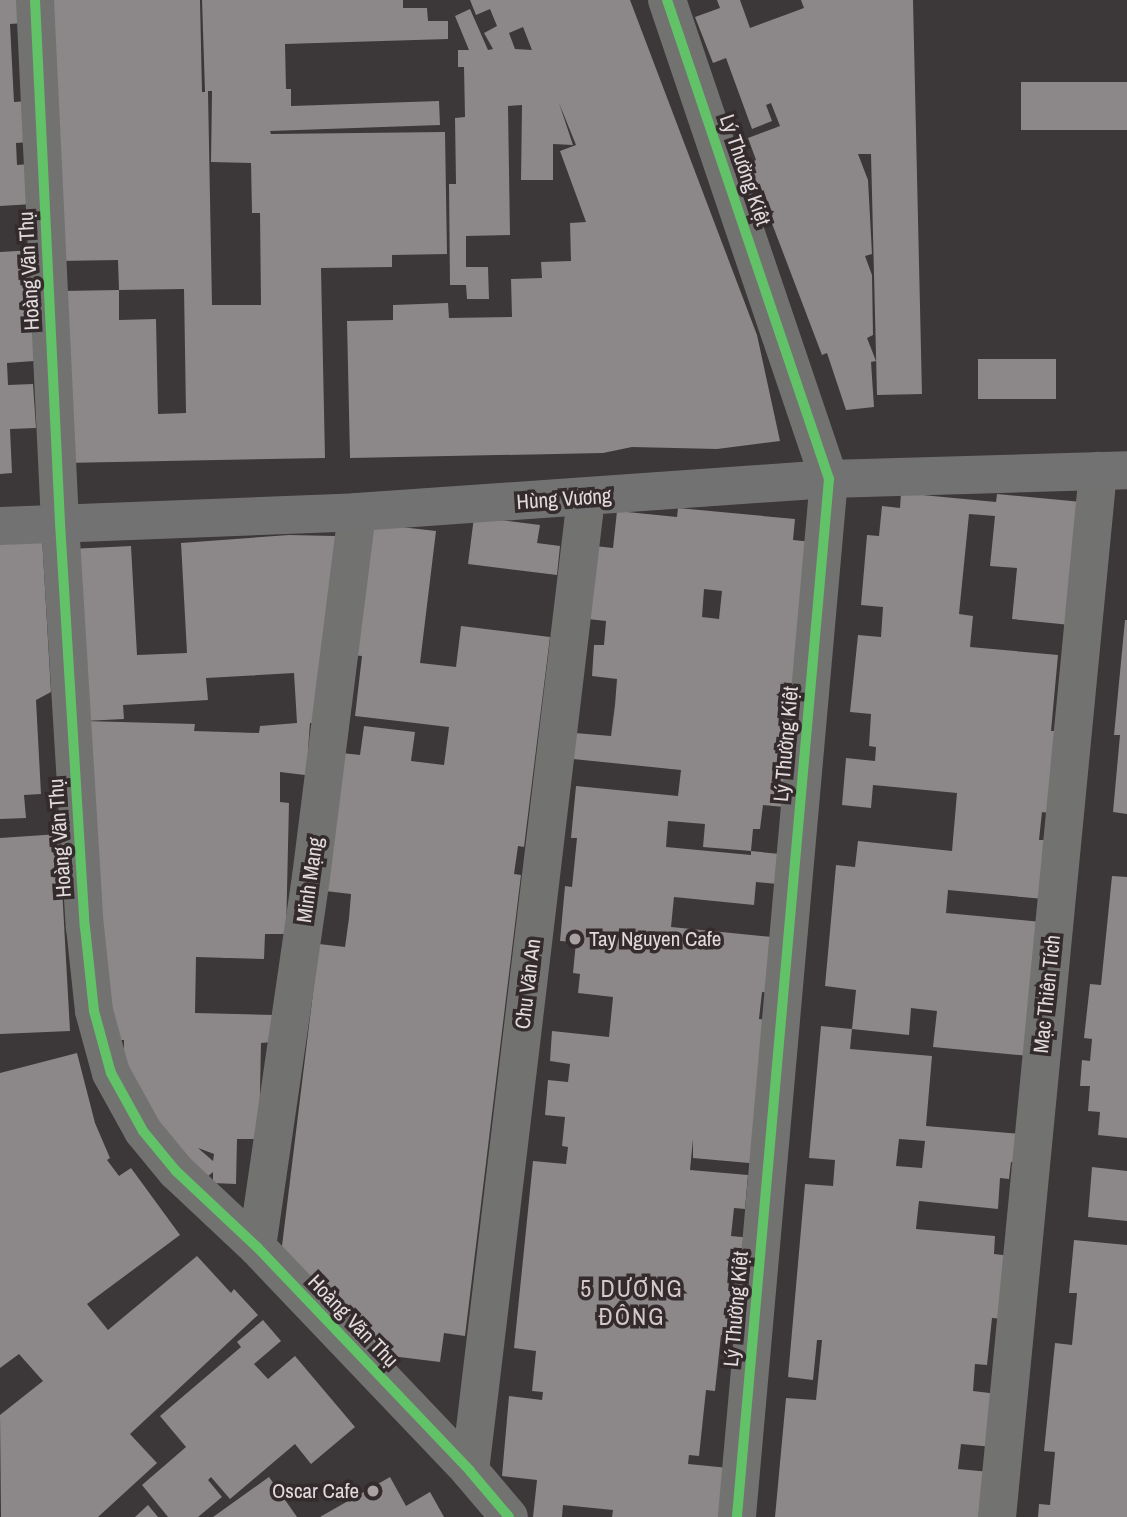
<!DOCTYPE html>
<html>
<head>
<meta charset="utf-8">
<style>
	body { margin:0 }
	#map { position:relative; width:1127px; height:1517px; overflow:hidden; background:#3c3738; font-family:"Archivo Narrow",sans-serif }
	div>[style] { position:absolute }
	.building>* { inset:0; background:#8c8788; transform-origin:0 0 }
	.minor>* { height:38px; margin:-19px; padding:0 19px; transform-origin:19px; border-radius:19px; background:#727271 }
	.major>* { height:38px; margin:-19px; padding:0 19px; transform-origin:19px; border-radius:19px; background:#737272 }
	.cycleway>* { height:10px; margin:-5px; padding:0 5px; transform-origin:5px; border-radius:5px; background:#61c268 }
	.dots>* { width:19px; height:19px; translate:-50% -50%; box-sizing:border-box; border:4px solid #342b2d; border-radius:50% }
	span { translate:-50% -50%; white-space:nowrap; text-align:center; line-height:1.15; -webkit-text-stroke:7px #342b2d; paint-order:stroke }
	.street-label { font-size:21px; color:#e2dbdd }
	.poi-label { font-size:21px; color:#e2dbdd }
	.left { translate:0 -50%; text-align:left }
	.right { translate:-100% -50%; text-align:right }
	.quarter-label { font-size:24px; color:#d5c8cb; letter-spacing:2px }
</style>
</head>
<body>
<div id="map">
	<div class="building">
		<i style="clip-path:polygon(0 0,22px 0,23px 23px,10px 24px,13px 83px,14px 102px,28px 101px,30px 142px,16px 143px,17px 165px,31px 164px,33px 204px,0 206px)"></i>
		<i style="clip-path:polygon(evenodd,53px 0,200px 0,202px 92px,205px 92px,202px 0,403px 0,403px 8px,427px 8px,428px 21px,448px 21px,448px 39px,285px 44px,286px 89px,291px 89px,291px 106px,439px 101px,440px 125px,270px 131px,271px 134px,445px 132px,447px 254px,392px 255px,392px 267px,321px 268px,325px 458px,64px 463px,61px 291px,119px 290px,119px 320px,156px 319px,158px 414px,186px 413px,184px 289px,119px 290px,118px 260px,59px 261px,53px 0,208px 91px,212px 91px,211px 162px,251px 163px,252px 213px,260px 213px,261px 305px,212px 305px,208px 91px)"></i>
		<i style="clip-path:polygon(evenodd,470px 0,630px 0,757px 335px,780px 441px,717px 449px,632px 447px,603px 453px,350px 458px,347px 321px,393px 320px,393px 305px,448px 303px,449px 318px,512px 317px,511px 279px,542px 278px,541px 262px,571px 261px,570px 223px,586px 222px,560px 151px,576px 145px,559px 103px,573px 145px,553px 144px,553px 180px,521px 180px,522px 105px,508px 106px,510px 235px,466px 236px,466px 267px,488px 267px,489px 299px,467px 299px,466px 285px,450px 285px,449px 184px,456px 184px,455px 118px,465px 117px,464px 67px,458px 67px,458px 50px,469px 50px,455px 16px,470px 9px,488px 50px,493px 49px,484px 33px,497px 26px,490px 9px,476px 15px,470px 0,523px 27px,530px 45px,532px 50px,515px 49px,509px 33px,523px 27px)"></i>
		<i style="clip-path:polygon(717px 0,740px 0,750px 28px,804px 8px,801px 0,913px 0,922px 394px,877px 395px,871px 154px,858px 154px,868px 180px,872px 254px,865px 256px,872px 275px,873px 335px,867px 338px,876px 361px,871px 362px,874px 407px,846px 410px,827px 353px,822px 355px,749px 163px,756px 160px,748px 138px,780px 126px,771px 103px,766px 105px,772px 121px,752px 129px,726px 58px,713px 63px,695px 17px,720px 8px)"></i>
		<i style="left:1127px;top:82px;width:48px;height:106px;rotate:90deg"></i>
		<i style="clip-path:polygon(35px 250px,34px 361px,7px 363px,8px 385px,33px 384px,36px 428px,10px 429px,12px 473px,0 474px,0 252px)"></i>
		<i style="left:978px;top:359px;width:78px;height:40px"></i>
		<i style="clip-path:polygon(901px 493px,996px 502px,997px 494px,1082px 502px,1070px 625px,1012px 619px,1017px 568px,990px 566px,995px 516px,969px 514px,959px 614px,973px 616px,970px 647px,1058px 655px,1051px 731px,1056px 731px,1049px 813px,1042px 812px,1039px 840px,1050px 840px,1044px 899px,948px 890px,946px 913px,1042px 922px,1030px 1056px,933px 1047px,937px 1011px,911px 1008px,909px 1035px,852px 1029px,856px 990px,825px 986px,836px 865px,855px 867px,858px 841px,952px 851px,957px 793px,873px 785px,871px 808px,842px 805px,846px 758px,875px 761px,876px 747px,869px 746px,871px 714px,850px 712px,858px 635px,881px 637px,883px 607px,861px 605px,867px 535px,879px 536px,882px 506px,900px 508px)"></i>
		<i style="clip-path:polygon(evenodd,678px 508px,795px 519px,793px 540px,812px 542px,795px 808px,763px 805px,760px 829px,753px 829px,751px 851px,790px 855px,787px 885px,756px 882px,754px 905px,674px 897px,671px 927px,782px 938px,773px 993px,762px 992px,759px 1019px,772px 1020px,760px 1164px,693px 1158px,693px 1139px,690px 1170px,748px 1175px,745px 1209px,734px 1208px,731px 1236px,752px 1238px,742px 1337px,721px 1335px,715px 1391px,706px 1390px,699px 1456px,689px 1455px,688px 1464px,729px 1468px,725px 1517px,612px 1517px,613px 1510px,563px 1505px,562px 1517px,533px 1517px,537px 1480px,502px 1476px,509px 1396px,542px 1400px,543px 1392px,532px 1391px,536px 1351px,514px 1348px,533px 1161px,566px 1164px,568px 1147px,562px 1146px,565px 1117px,545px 1115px,548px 1080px,568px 1082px,570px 1064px,550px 1061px,552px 1031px,609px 1037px,613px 997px,578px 993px,580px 974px,573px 973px,576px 942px,560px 941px,565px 886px,572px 887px,577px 838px,571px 838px,576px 786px,678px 796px,681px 770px,573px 759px,575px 733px,611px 736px,615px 705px,617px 679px,592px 676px,594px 645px,604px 645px,606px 621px,588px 619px,595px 546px,613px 548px,617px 511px,677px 517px,678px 508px,704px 589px,722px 591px,719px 619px,702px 617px,704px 589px,678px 508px,668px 821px,705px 824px,703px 847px,751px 851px,751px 855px,666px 847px,668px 821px)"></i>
		<i style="clip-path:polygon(474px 517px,540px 525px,537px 543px,560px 546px,557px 575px,468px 564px)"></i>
		<i style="clip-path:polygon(357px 522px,436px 531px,420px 663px,456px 667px,461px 626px,550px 637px,524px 847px,518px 846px,514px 874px,521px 875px,465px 1336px,444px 1333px,440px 1362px,383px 1355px,281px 1254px,319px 944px,345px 947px,349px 918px,351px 894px,325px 891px,342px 753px,360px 755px,364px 726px,415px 732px,411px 761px,444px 765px,449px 727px,355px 716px,362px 656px,341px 654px)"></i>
		<i style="clip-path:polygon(evenodd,289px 535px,335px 536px,330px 722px,310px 723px,308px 750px,313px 776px,280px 772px,280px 802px,289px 803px,286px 934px,265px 934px,264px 959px,196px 957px,195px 1013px,273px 1015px,272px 1042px,261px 1043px,259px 1139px,237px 1139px,236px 1184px,213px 1183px,213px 1172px,200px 1183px,171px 1152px,124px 1066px,124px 1040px,107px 1040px,70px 549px,131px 546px,137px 655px,187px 653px,181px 543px,289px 535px,294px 673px,297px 723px,260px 726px,259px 733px,194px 731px,195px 724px,84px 721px,124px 719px,123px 705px,208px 700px,206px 678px,294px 673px,289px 535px,198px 1148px,214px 1154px,213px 1161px,198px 1148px)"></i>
		<i style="clip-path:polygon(42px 536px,51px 692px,36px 700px,41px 794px,24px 795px,26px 818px,0 819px,0 539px)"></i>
		<i style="clip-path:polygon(1125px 620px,1127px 620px,1127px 814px,1113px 812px,1120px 735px,1114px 735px)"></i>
		<i style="clip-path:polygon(59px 834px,70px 1031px,0 1034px,0 838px)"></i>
		<i style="clip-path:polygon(1112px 876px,1127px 877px,1127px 1138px,1098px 1135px,1100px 1112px,1088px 1111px,1090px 1086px,1080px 1086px,1082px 1060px,1090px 1061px,1092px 1039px,1084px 1038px,1090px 984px,1101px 985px)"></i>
		<i style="clip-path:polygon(evenodd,821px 1026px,852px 1029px,850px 1049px,932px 1056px,926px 1126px,1022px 1134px,1019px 1163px,1011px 1162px,1009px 1179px,1000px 1178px,998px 1209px,919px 1201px,917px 1219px,916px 1229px,995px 1236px,994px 1254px,1011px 1256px,1004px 1319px,992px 1318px,987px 1365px,975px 1364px,973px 1391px,998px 1394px,993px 1447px,961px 1444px,958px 1469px,990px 1472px,986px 1517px,775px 1517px,786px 1398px,816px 1400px,822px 1340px,817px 1340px,813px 1380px,788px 1377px,805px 1184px,833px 1186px,835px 1160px,809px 1158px,821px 1026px,899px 1139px,925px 1141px,922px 1168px,896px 1166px,899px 1139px)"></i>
		<i style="clip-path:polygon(77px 1053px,95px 1123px,110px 1158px,107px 1160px,119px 1176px,131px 1168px,180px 1235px,87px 1304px,108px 1330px,197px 1256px,231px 1293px,234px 1289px,258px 1315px,130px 1434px,157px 1463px,98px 1517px,1px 1517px,0 1415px,43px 1381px,19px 1354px,0 1368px,0 1073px)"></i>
		<i style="clip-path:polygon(1092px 1167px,1127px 1171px,1127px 1221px,1088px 1217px)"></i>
		<i style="clip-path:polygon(1074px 1240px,1127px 1245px,1127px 1517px,1038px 1517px,1039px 1504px,1050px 1505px,1055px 1452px,1044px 1451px,1055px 1343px,1072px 1345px,1077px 1293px,1069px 1293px)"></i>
		<i style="clip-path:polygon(263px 1320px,281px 1341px,254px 1364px,268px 1379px,295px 1356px,355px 1427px,311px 1464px,295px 1444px,230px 1499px,211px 1477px,208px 1480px,222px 1497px,198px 1517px,168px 1517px,142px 1485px,186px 1447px,160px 1416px,241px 1347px,237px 1342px)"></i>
		<i style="clip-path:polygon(269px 1477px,297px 1517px,213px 1517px)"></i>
		<i style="clip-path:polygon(390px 1477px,406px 1506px,430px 1492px,444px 1517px,320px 1517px)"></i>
		<i style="clip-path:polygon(148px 1505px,158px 1517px,135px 1517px)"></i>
	</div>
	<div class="minor">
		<i style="left:35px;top:0;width:524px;rotate:87.26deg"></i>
		<i style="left:60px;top:523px;width:405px;rotate:86.5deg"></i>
		<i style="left:85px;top:927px;width:84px;rotate:83.9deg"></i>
		<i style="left:94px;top:1011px;width:64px;rotate:74.7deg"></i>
		<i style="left:111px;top:1073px;width:66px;rotate:61.1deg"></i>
		<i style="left:143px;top:1131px;width:52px;rotate:50.5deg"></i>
		<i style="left:176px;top:1171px;width:111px;rotate:43.2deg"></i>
		<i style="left:257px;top:1247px;width:309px;rotate:46.4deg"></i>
		<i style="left:470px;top:1471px;width:60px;rotate:49.7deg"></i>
		<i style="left:667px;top:0;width:506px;rotate:71.31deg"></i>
		<i style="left:829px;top:479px;width:1042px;rotate:95.07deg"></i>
		<i style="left:257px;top:1247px;width:374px;rotate:-81.7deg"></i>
		<i style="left:311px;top:877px;width:368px;rotate:-82.8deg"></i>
		<i style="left:470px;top:1471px;width:980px;rotate:-83.2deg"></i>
		<i style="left:997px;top:1517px;width:1051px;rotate:-84.48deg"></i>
	</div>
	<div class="major">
		<i style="left:0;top:526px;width:357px;rotate:-2.2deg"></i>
		<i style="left:357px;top:512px;width:473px;rotate:-4deg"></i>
		<i style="left:829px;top:479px;width:298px;rotate:-1.7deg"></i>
	</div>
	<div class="cycleway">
		<i style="left:35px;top:0;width:524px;rotate:87.26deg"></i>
		<i style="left:60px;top:523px;width:405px;rotate:86.5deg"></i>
		<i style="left:85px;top:927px;width:84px;rotate:83.9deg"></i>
		<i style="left:94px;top:1011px;width:64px;rotate:74.7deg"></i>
		<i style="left:111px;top:1073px;width:66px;rotate:61.1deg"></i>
		<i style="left:143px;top:1131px;width:52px;rotate:50.5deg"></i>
		<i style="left:176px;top:1171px;width:111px;rotate:43.2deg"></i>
		<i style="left:257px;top:1247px;width:309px;rotate:46.4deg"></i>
		<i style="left:470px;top:1471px;width:60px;rotate:49.7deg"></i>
		<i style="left:667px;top:0;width:506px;rotate:71.31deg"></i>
		<i style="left:829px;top:479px;width:1042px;rotate:95.07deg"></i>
	</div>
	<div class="dots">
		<i style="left:575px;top:939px;background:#a8a2a3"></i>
		<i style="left:373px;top:1491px;background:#a8a2a3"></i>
	</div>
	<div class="street-label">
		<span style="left:745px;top:170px;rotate:71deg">Lý Thường Kiệt</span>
		<span style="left:29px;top:271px;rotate:-93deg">Hoàng Văn Thụ</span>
		<span style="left:564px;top:499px;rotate:-4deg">Hùng Vương</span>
		<span style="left:786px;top:744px;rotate:-85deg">Lý Thường Kiệt</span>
		<span style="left:60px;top:838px;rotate:-94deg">Hoàng Văn Thụ</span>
		<span style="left:310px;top:880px;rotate:-82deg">Minh Mạng</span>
		<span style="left:528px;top:984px;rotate:-83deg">Chu Văn An</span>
		<span style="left:1047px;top:994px;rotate:-84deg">Mạc Thiên Tích</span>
		<span style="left:736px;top:1309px;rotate:-85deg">Lý Thường Kiệt</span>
		<span style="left:353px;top:1321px;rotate:46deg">Hoàng Văn Thụ</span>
	</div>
	<div class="poi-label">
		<span class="left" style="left:589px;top:939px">Tay Nguyen Cafe</span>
		<span class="right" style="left:359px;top:1491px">Oscar Cafe</span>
	</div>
	<div class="quarter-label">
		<span style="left:632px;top:1303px">5 DƯƠNG<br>ĐÔNG</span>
	</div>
</div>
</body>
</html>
